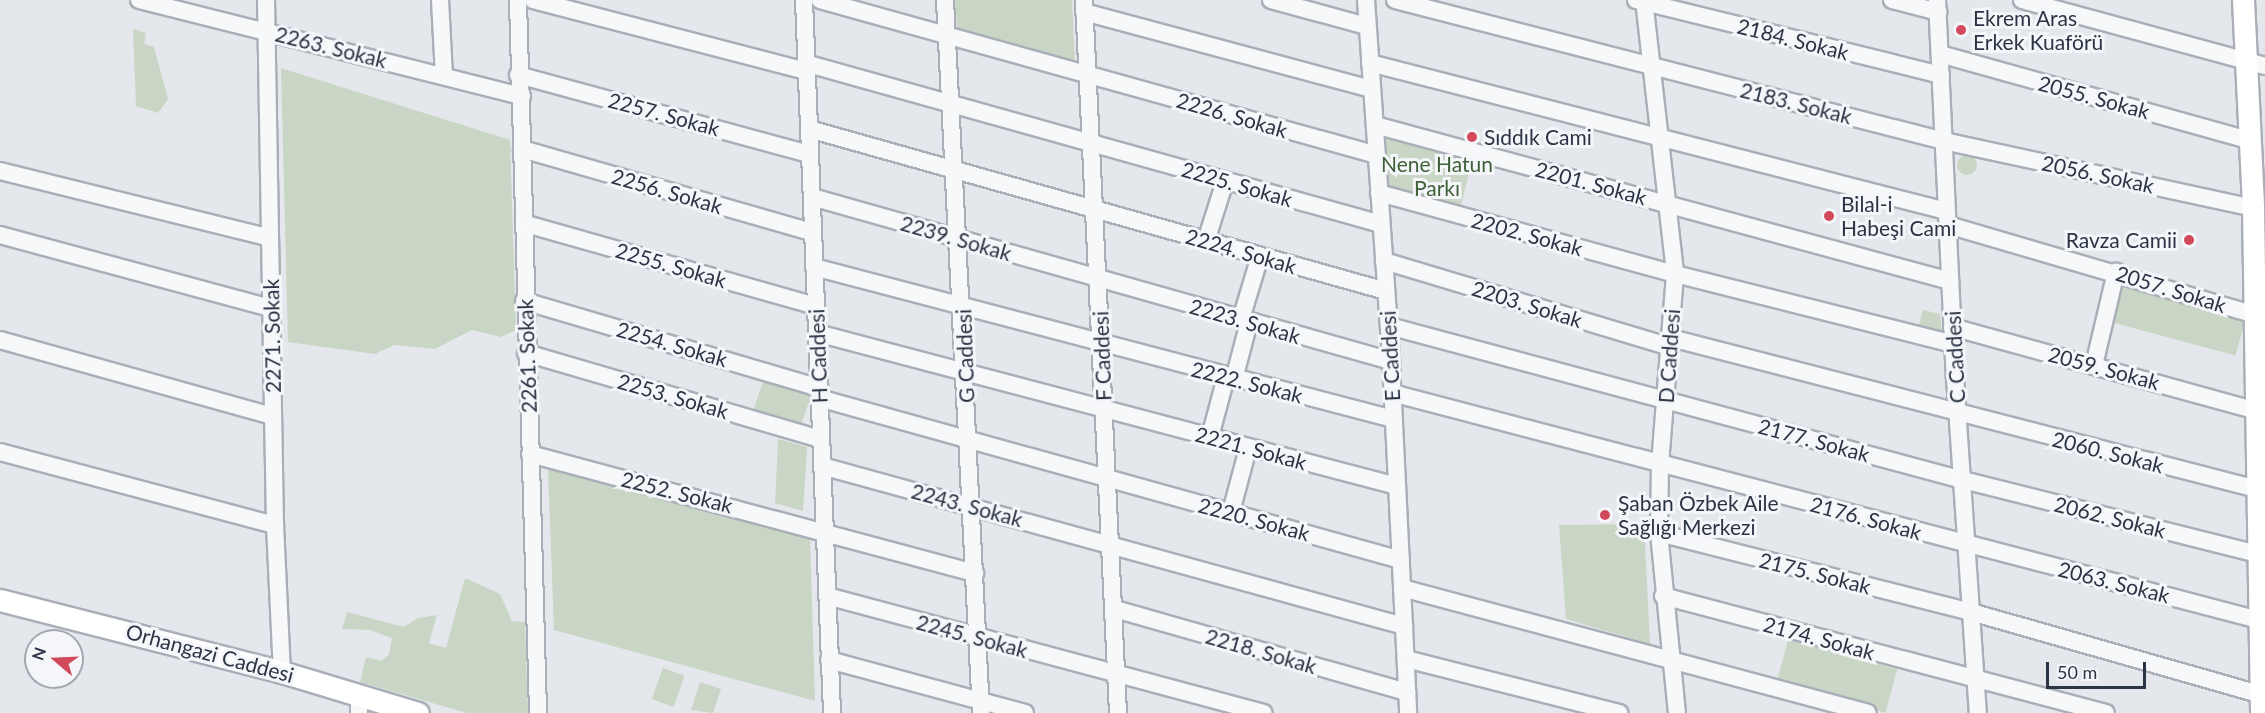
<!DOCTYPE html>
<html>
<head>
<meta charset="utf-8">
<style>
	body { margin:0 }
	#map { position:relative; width:2265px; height:713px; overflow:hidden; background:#e4e7ec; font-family:Lato,sans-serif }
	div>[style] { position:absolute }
	.green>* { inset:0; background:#c9d6c5; transform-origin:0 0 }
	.round { border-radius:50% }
	.roads { filter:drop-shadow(2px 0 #a9aeb7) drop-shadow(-2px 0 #a9aeb7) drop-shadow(0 2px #a9aeb7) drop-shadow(0 -2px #a9aeb7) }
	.minor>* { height:16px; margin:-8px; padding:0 8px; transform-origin:8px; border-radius:8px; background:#f7f8fa }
	.major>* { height:21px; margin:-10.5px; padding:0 10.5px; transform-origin:10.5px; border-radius:10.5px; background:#fff }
	.dots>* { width:16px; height:16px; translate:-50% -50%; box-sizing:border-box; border:3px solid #f4f6f9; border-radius:50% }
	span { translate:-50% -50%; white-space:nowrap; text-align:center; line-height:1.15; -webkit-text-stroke:6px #f4f6f9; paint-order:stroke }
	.poi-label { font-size:21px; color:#2b3445 }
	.left { translate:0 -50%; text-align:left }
	.right { translate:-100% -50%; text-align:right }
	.street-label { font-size:21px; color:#2b3445 }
	.park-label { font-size:21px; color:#3f6138 }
	.north { position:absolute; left:24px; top:629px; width:60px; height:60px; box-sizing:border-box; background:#f4f6f9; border:2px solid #a4a8b1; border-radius:50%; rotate:289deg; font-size:16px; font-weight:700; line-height:24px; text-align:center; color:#2b3445 }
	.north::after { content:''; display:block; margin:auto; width:21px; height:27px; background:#d1495b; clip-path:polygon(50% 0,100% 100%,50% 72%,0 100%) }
	.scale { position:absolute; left:2046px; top:662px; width:100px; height:27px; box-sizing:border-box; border:3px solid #2b3445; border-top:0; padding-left:8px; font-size:18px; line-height:21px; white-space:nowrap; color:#2b3445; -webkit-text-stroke:4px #f4f6f9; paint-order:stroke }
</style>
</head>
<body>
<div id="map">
	<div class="green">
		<i style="clip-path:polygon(955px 0,1072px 0,1075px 64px,957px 28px)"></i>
		<i style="clip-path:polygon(133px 29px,146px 33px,144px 44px,154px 47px,168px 99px,158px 113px,136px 106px)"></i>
		<i style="clip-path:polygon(281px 68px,510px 140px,516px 330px,501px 337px,472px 330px,435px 349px,394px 345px,375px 354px,288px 342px)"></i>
		<i style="clip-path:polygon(1380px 134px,1473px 158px,1460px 209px,1385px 189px)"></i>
		<i class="round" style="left:1957px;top:155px;width:20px;height:20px"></i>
		<i style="left:2124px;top:281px;width:127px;height:43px;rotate:15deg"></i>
		<i style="clip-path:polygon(1923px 310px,1940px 314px,1942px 333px,1918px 328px)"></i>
		<i style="left:764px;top:379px;width:50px;height:33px;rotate:19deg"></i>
		<i style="clip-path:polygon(778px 439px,807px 447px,803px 511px,775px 503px)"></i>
		<i style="clip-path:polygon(548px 469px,810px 537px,815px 701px,554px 630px)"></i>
		<i style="clip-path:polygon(1644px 524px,1650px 644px,1566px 619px,1559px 525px)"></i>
		<i style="clip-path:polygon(465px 578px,500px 594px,512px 621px,525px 622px,528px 713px,467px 713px,360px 682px,366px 657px,382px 661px,389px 654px,392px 638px,370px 630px,342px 629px,347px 612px,404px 627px,418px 618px,437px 615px,429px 643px,446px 648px)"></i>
		<i style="left:1788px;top:640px;width:113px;height:45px;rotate:15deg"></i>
		<i style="left:663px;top:668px;width:23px;height:33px;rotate:20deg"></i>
		<i style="clip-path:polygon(700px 682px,721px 689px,713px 713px,691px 710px)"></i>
	</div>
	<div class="roads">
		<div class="minor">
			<i style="left:139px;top:0;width:395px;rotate:14.1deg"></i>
			<i style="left:266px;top:0;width:525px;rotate:89.02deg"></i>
			<i style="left:275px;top:525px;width:147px;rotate:87.3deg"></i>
			<i style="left:440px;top:0;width:76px;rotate:87deg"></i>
			<i style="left:518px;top:0;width:713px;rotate:88.39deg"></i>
			<i style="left:533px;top:0;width:281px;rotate:14.6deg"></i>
			<i style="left:804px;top:0;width:714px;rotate:87.75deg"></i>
			<i style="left:820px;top:0;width:578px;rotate:15.55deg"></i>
			<i style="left:945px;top:0;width:714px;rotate:87.11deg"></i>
			<i style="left:1084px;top:0;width:714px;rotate:87.27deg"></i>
			<i style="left:1271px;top:0;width:99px;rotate:15.2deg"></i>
			<i style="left:1366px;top:0;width:362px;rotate:86deg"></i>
			<i style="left:1391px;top:361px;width:352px;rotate:87.2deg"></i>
			<i style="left:1395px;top:0;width:567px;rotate:14.4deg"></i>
			<i style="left:1944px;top:141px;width:316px;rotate:12.2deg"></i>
			<i style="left:1636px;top:0;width:314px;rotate:13.8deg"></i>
			<i style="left:1644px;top:0;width:276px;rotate:83.5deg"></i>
			<i style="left:1675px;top:274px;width:190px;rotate:94.5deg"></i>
			<i style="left:1660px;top:463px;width:70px;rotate:90.8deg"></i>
			<i style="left:1659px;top:533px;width:181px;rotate:84.3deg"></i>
			<i style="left:1892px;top:0;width:48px;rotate:14.6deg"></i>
			<i style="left:1937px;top:0;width:378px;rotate:87.3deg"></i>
			<i style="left:1955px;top:378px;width:336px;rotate:86.1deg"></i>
			<i style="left:2022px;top:0;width:252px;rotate:15.2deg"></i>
			<i style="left:1084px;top:12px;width:298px;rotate:15deg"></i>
			<i style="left:1940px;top:54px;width:321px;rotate:15.6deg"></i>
			<i style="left:805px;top:63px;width:598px;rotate:15.62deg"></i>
			<i style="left:1370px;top:63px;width:595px;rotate:14.41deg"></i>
			<i style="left:518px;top:75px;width:302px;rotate:15.2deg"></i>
			<i style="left:1375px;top:125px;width:596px;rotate:15.18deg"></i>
			<i style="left:809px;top:129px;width:599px;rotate:15.68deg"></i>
			<i style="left:522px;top:149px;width:302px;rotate:16deg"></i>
			<i style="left:0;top:171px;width:278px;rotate:13.9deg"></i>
			<i style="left:1379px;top:193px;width:307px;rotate:15.3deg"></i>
			<i style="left:1675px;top:274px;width:287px;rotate:14.1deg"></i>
			<i style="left:812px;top:197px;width:602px;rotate:15.81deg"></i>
			<i style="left:526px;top:224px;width:301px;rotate:15.8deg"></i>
			<i style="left:1948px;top:225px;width:320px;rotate:16.3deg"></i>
			<i style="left:0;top:235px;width:281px;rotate:15.1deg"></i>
			<i style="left:1206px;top:241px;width:63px;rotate:-72.4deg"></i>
			<i style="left:1384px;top:261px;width:299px;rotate:16.7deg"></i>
			<i style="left:814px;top:267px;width:599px;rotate:14.71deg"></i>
			<i style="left:524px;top:301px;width:308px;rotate:16.4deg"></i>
			<i style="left:1241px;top:319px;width:66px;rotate:-73.2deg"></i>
			<i style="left:1389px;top:326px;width:594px;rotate:15.02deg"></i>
			<i style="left:1963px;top:480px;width:304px;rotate:14.1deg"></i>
			<i style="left:1952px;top:327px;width:315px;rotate:15.4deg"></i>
			<i style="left:817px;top:333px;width:600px;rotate:14.78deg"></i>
			<i style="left:1671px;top:338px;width:605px;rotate:14.45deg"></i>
			<i style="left:0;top:340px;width:283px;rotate:15.6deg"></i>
			<i style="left:526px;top:353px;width:307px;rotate:16.3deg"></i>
			<i style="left:2094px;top:365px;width:96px;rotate:-76.7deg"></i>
			<i style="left:1234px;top:379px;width:59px;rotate:-75.3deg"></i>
			<i style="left:1392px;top:393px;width:896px;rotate:14.67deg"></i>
			<i style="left:819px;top:398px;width:604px;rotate:15.55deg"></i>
			<i style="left:1210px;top:437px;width:62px;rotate:-75.1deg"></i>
			<i style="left:0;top:452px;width:285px;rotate:14.9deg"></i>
			<i style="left:530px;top:454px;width:461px;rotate:15deg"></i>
			<i style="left:822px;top:466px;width:604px;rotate:15.37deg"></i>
			<i style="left:1231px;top:512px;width:66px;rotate:-75.1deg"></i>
			<i style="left:1659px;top:533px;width:322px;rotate:14.2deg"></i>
			<i style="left:1971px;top:612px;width:306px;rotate:15.9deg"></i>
			<i style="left:1402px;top:588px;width:482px;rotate:15deg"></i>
			<i style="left:827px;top:596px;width:452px;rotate:15deg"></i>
			<i style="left:1663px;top:596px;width:458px;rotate:14.8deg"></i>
			<i style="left:1115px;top:609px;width:304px;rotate:15.9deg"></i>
			<i style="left:1406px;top:659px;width:220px;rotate:14.2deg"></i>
			<i style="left:829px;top:660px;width:203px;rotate:15.1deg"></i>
			<i style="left:359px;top:695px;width:18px;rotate:90deg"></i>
		</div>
		<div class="major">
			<i style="left:2243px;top:0;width:208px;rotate:87.2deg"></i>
			<i style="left:2253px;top:208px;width:505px;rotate:89.09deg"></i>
			<i style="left:0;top:600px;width:291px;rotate:14.3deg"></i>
			<i style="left:282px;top:672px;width:142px;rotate:16.8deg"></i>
		</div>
	</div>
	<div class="dots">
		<i style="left:1961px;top:30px;background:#d1495b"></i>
		<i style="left:1472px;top:137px;background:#d1495b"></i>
		<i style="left:1829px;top:216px;background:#d1495b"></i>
		<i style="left:2189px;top:240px;background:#d1495b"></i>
		<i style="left:1605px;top:515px;background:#d1495b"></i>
	</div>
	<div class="poi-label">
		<span class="left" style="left:1973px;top:30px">Ekrem Aras<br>Erkek Kuaförü</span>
		<span class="left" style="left:1484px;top:137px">Sıddık Cami</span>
		<span class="left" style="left:1841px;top:216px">Bilal-i<br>Habeşi Cami</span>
		<span class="right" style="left:2177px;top:240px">Ravza Camii</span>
		<span class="left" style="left:1618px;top:515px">Şaban Özbek Aile<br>Sağlığı Merkezi</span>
	</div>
	<div class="street-label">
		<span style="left:1793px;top:39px;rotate:14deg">2184. Sokak</span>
		<span style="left:331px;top:47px;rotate:14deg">2263. Sokak</span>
		<span style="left:2094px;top:97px;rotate:15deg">2055. Sokak</span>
		<span style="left:1796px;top:103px;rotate:14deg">2183. Sokak</span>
		<span style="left:664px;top:114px;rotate:15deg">2257. Sokak</span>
		<span style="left:1232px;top:115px;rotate:16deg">2226. Sokak</span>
		<span style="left:2098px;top:174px;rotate:12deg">2056. Sokak</span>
		<span style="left:1591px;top:183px;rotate:15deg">2201. Sokak</span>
		<span style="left:1237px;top:184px;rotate:16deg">2225. Sokak</span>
		<span style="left:667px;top:191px;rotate:16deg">2256. Sokak</span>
		<span style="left:1527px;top:234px;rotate:15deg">2202. Sokak</span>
		<span style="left:956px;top:238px;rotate:16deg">2239. Sokak</span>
		<span style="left:1241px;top:251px;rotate:16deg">2224. Sokak</span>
		<span style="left:671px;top:265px;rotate:16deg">2255. Sokak</span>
		<span style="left:2171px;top:289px;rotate:17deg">2057. Sokak</span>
		<span style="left:1527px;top:304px;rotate:17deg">2203. Sokak</span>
		<span style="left:1245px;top:321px;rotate:16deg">2223. Sokak</span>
		<span style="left:272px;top:336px;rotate:-91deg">2271. Sokak</span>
		<span style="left:672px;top:344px;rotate:16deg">2254. Sokak</span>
		<span style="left:527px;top:356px;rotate:-92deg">2261. Sokak</span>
		<span style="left:818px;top:356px;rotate:-92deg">H Caddesi</span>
		<span style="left:965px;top:356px;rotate:-92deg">G Caddesi</span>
		<span style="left:1102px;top:356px;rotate:-92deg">F Caddesi</span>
		<span style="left:1390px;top:356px;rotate:-93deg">E Caddesi</span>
		<span style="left:1669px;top:356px;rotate:-86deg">D Caddesi</span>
		<span style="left:1955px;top:357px;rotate:-93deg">C Caddesi</span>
		<span style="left:2104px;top:368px;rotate:15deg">2059. Sokak</span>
		<span style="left:1247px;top:382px;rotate:14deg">2222. Sokak</span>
		<span style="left:673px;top:396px;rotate:16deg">2253. Sokak</span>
		<span style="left:1814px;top:440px;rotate:15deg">2177. Sokak</span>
		<span style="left:1251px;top:448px;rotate:15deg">2221. Sokak</span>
		<span style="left:2108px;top:452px;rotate:14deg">2060. Sokak</span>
		<span style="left:677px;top:492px;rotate:14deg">2252. Sokak</span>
		<span style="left:967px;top:505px;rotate:15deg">2243. Sokak</span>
		<span style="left:2110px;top:517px;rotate:14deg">2062. Sokak</span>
		<span style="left:1866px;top:518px;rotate:15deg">2176. Sokak</span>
		<span style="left:1254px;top:519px;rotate:15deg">2220. Sokak</span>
		<span style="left:1815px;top:573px;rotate:14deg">2175. Sokak</span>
		<span style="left:2114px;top:582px;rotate:14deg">2063. Sokak</span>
		<span style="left:972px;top:636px;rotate:15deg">2245. Sokak</span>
		<span style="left:1819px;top:638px;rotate:15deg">2174. Sokak</span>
		<span style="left:1261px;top:651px;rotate:16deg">2218. Sokak</span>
		<span style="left:210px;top:653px;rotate:15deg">Orhangazi Caddesi</span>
	</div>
	<div class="park-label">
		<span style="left:1437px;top:176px">Nene Hatun<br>Parkı</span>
	</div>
	<div class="north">N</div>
	<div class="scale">50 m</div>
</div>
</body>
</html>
